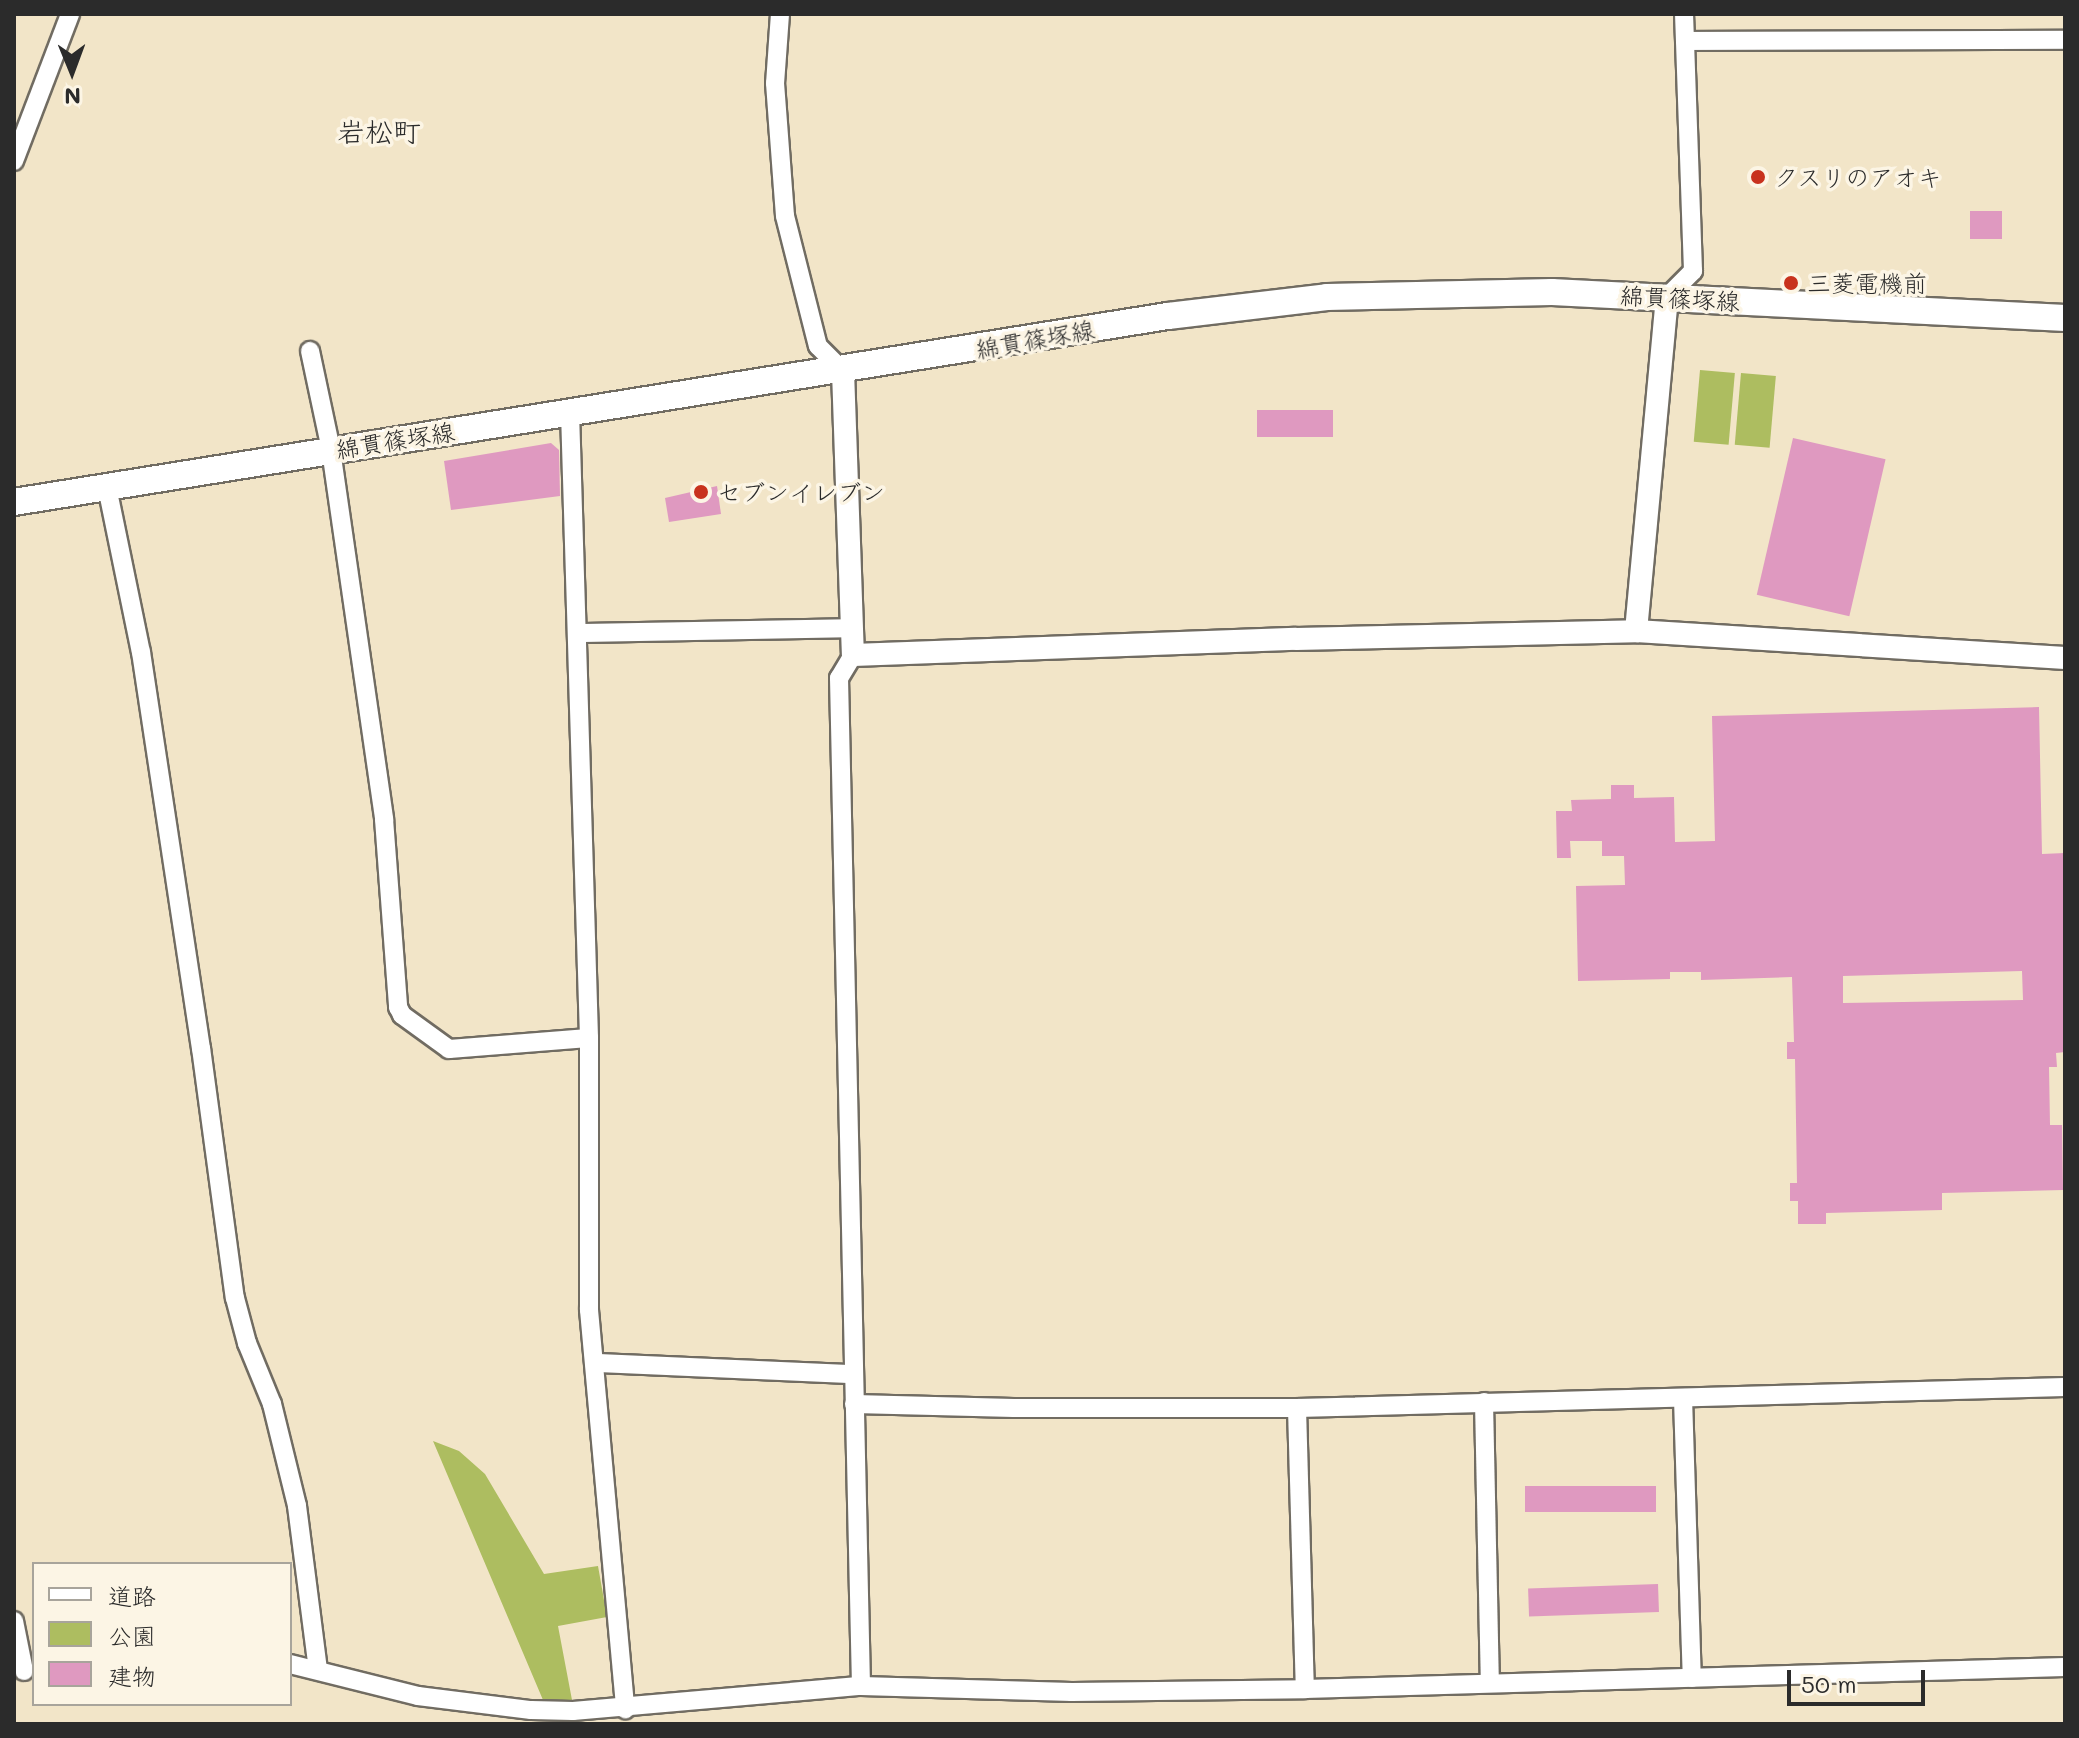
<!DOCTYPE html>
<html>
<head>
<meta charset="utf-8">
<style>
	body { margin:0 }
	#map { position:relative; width:2079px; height:1738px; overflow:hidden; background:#f2e5c8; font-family:Mali,"Klee One",sans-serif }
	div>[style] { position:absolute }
	.green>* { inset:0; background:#adbd60; transform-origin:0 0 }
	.building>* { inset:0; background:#df99c0; transform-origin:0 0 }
	.roads { filter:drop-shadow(2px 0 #716c62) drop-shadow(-2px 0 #716c62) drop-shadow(0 2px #716c62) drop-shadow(0 -2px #716c62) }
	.minor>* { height:18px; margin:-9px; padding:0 9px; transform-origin:9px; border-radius:9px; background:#fff }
	.tertiary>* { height:22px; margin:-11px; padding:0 11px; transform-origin:11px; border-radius:11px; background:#fff }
	.secondary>* { height:26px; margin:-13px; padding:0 13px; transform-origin:13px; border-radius:13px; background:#fff }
	.dots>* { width:22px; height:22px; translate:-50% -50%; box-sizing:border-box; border:4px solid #fcf5e5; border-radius:50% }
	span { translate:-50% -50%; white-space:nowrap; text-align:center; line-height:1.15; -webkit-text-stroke:7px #fcf5e5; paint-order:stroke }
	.poi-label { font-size:24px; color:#2b2b2b }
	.left { translate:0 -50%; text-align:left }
	.street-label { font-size:24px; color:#2b2b2b }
	.quarter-label { font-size:28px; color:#2b2b2b }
	.frame { position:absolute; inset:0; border:16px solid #2b2b2b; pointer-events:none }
	.legend { position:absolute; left:32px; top:1562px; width:260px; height:144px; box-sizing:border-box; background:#fcf5e5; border:2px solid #a8a49b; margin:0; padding:10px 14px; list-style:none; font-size:24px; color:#2b2b2b }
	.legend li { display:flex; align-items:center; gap:16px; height:40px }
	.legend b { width:40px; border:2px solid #a8a49b }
	.north { position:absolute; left:32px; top:32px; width:80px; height:80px; -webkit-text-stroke:6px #fcf5e5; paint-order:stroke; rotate:179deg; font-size:22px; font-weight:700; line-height:32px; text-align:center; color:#2b2b2b }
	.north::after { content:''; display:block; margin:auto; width:28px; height:36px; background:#2b2b2b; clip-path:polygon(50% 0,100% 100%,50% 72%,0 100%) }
	.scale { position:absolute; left:1787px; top:1670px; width:138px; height:36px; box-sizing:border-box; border:4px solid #2b2b2b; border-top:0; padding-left:10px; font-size:24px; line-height:28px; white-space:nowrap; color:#2b2b2b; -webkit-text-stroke:6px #fcf5e5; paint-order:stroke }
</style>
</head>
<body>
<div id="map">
	<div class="green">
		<i style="left:1700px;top:370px;width:35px;height:72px;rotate:5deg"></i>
		<i style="left:1741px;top:373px;width:35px;height:72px;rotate:5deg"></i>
		<i style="clip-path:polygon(433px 1441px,459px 1451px,485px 1474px,544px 1574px,598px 1566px,607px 1617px,558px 1626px,572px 1700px,543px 1700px)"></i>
	</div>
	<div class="building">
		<i style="left:2002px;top:211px;width:28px;height:32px;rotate:90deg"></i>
		<i style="left:1257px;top:410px;width:76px;height:27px"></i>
		<i style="left:1793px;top:438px;width:95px;height:161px;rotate:13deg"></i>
		<i style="clip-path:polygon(551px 443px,559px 450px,560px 496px,451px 510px,444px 461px)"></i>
		<i style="clip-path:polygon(717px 486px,721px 514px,669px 522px,665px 498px)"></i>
		<i style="clip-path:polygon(evenodd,2039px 707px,2042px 854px,2065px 853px,2065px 1052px,2056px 1053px,2057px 1067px,2049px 1067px,2050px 1125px,2062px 1125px,2063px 1190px,1942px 1193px,1942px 1210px,1826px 1213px,1826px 1224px,1798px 1224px,1798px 1201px,1790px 1201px,1790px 1183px,1797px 1183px,1795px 1059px,1787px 1059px,1787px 1042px,1794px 1042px,1792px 977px,1701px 980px,1701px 972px,1670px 972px,1670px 979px,1578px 981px,1576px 886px,1625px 885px,1624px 856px,1602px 856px,1602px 841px,1570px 841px,1571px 858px,1557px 858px,1556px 811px,1572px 811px,1571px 800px,1611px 799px,1611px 785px,1634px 785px,1634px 798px,1674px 797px,1675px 842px,1715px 841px,1712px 716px,2039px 707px,2022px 971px,2023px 1000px,1843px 1003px,1843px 976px,2022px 971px)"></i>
		<i style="left:1656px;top:1486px;width:26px;height:131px;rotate:90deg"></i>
		<i style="left:1658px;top:1584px;width:28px;height:130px;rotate:88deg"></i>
	</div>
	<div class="roads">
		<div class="minor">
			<i style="left:780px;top:14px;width:69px;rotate:94.1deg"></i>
			<i style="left:775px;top:83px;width:133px;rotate:85.7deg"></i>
			<i style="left:785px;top:216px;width:134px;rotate:75.8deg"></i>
			<i style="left:818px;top:346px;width:35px;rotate:45deg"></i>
			<i style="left:1685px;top:41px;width:380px;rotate:-0.2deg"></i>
			<i style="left:14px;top:161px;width:157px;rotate:-69.1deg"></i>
			<i style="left:1667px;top:297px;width:37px;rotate:-45deg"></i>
			<i style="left:1693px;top:271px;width:257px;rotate:-92deg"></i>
			<i style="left:310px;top:351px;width:101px;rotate:78deg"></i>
			<i style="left:331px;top:450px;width:373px;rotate:81.8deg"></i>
			<i style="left:384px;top:819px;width:189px;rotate:85.7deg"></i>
			<i style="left:398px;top:1007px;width:9px;rotate:63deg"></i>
			<i style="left:402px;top:1015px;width:58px;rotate:35.9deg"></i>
			<i style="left:449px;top:1049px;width:140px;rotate:-4.5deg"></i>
			<i style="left:570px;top:412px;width:626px;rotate:88.26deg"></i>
			<i style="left:589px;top:1038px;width:272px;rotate:90deg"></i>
			<i style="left:589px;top:1310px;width:401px;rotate:84.8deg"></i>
			<i style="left:107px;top:487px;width:168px;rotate:78.4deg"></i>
			<i style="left:141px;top:652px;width:401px;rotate:81.4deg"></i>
			<i style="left:201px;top:1048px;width:252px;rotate:82.3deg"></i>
			<i style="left:235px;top:1298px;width:47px;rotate:75.1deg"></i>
			<i style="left:247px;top:1343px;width:66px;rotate:67.7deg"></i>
			<i style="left:272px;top:1404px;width:105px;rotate:76.2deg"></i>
			<i style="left:297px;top:1506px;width:164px;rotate:82.7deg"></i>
			<i style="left:578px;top:633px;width:274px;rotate:-1deg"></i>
			<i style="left:853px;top:655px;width:27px;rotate:121deg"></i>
			<i style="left:839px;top:678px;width:1008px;rotate:88.75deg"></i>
			<i style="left:596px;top:1363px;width:255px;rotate:2.5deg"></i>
			<i style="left:1683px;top:1398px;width:280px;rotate:88.2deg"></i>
			<i style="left:1484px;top:1402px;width:281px;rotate:88.8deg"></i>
			<i style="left:854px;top:1404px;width:160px;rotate:1.4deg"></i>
			<i style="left:1014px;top:1408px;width:283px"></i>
			<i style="left:1297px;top:1408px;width:768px;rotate:-1.57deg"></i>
			<i style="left:1297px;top:1408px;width:281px;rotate:88.4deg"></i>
			<i style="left:14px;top:1621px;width:51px;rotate:78.7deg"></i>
			<i style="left:290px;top:1664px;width:132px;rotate:14deg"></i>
			<i style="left:418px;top:1696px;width:114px;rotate:7.1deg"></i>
			<i style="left:531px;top:1710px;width:42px;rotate:1.4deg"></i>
			<i style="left:573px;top:1711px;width:289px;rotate:-5deg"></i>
			<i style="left:861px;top:1686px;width:211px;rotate:1.6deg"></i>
			<i style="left:1072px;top:1692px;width:233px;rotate:-0.7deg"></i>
			<i style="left:1305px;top:1689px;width:760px;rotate:-1.66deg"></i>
		</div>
		<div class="tertiary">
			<i style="left:843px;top:371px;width:284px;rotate:88deg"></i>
			<i style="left:853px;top:655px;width:443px;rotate:-2.1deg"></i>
			<i style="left:1296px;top:639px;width:340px;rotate:-1.3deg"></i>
			<i style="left:1636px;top:631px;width:430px;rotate:3.6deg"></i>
			<i style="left:1636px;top:631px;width:335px;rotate:-84.7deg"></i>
		</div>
		<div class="secondary">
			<i style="left:14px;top:502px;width:1169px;rotate:-9.16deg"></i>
			<i style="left:1168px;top:316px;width:160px;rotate:-6.8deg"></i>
			<i style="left:1327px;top:297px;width:225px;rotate:-1.3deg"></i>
			<i style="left:1552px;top:292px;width:514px;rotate:2.9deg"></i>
		</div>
	</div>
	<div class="dots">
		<i style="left:1758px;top:177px;background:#c8321e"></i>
		<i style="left:1791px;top:283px;background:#c8321e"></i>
		<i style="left:701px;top:492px;background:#c8321e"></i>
	</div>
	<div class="poi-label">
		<span class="left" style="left:1774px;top:177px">クスリのアオキ</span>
		<span class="left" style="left:1807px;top:283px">三菱電機前</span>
		<span class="left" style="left:717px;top:492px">セブンイレブン</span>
	</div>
	<div class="street-label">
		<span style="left:1680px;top:298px;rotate:3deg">綿貫篠塚線</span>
		<span style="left:1035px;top:339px;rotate:-10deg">綿貫篠塚線</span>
		<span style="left:395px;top:440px;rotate:-9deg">綿貫篠塚線</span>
	</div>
	<div class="quarter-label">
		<span style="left:379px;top:131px">岩松町</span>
	</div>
	<div class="frame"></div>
	<ul class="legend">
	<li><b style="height:10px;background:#fff"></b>道路</li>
	<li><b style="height:22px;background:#adbd60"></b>公園</li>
	<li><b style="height:22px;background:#df99c0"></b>建物</li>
	</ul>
	<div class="north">N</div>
	<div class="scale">50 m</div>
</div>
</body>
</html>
